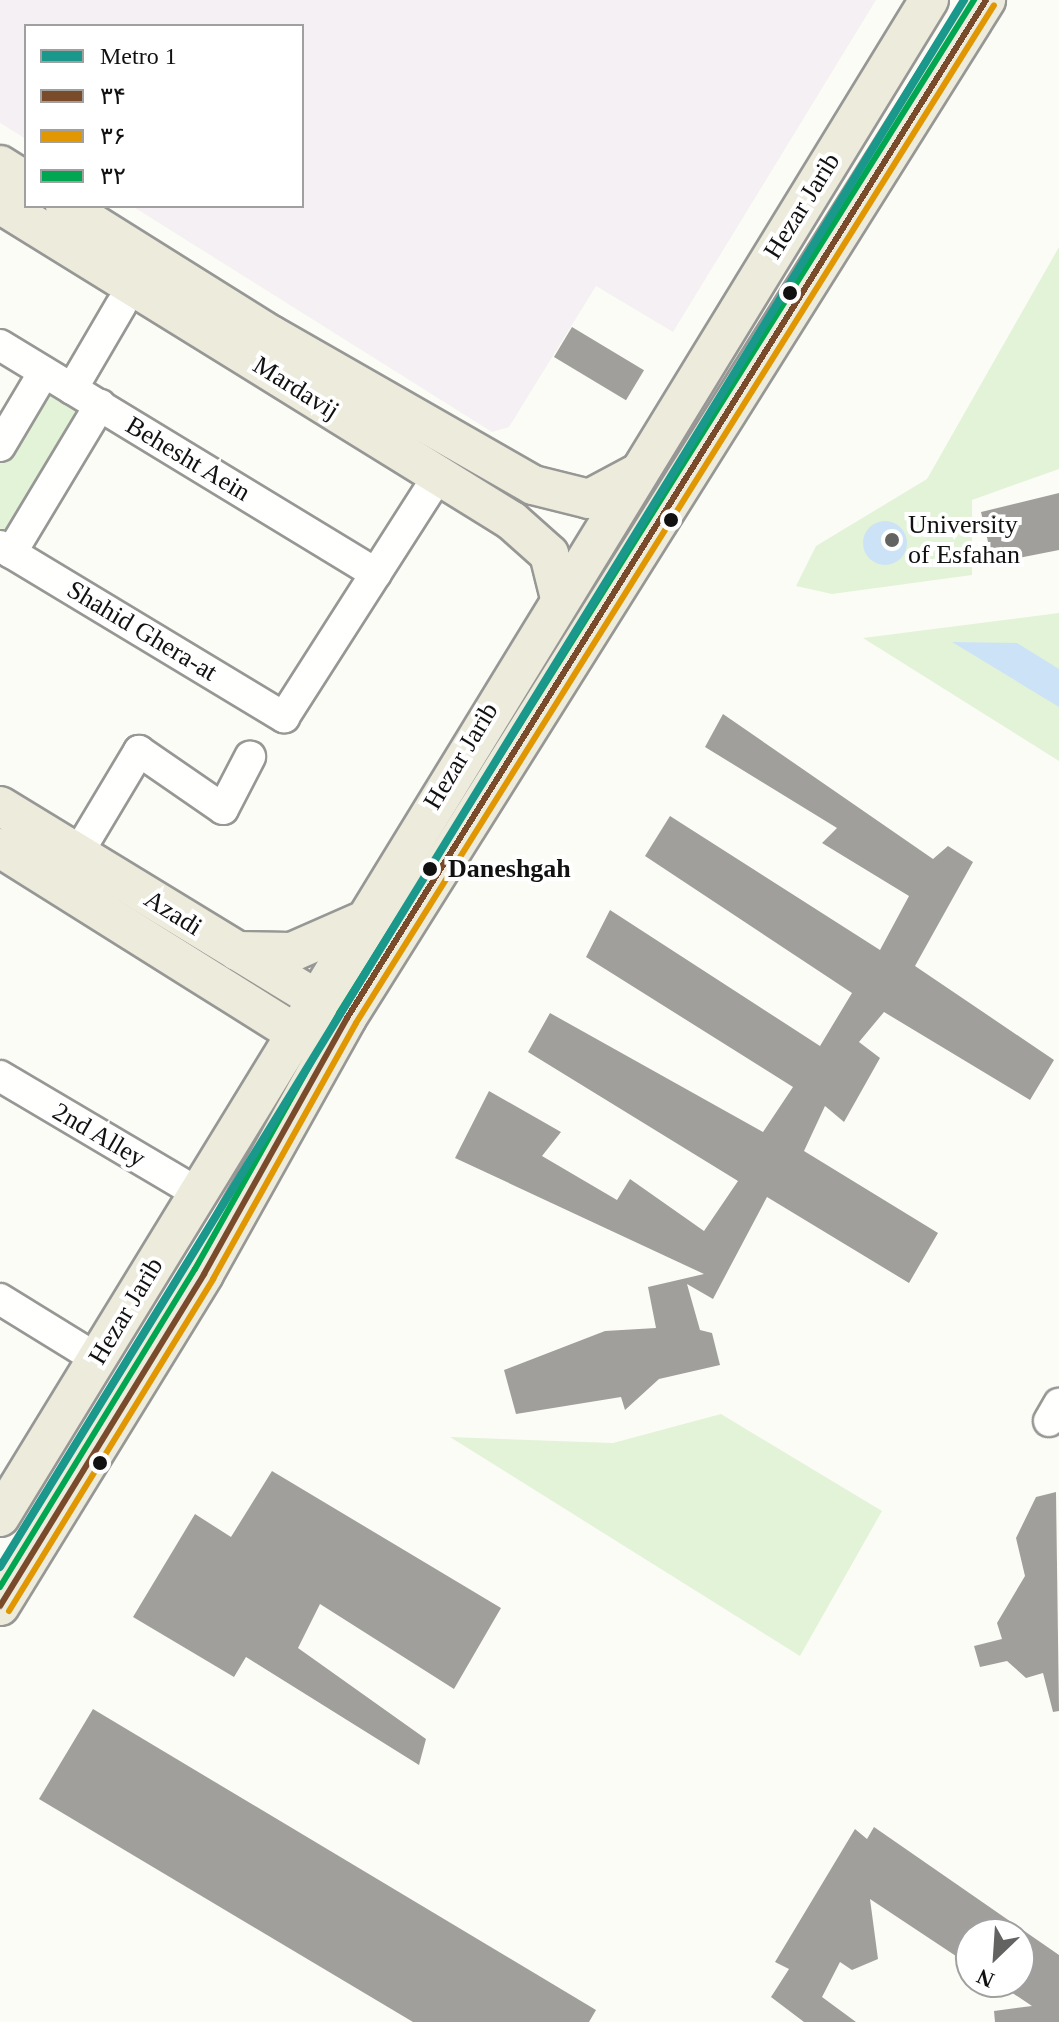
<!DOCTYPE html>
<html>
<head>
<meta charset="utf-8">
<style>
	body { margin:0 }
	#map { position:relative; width:1059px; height:2022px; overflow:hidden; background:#fcfcf7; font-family:Georgia,serif }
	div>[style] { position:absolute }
	.industrial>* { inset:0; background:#f5f0f3 }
	.green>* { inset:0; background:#e3f3d7 }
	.water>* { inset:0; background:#cce3f7 }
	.round { border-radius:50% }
	.building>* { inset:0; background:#a19f9c; transform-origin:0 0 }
	.roads { filter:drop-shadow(2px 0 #979795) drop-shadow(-2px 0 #979795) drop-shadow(0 2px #979795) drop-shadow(0 -2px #979795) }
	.minor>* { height:30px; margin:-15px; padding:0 15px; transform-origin:15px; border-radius:15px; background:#fffffe }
	.major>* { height:38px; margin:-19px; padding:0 19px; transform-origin:19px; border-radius:19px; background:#edebdb }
	.bus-1>* { height:6px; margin:-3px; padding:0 3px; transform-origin:3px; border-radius:3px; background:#7a4b2a }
	.bus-2>* { height:6px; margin:-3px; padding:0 3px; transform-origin:3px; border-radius:3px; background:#e09702 }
	.bus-3>* { height:6px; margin:-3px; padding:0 3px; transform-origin:3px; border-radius:3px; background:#00a651 }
	.metro-1>* { height:8px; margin:-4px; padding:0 4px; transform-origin:4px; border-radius:4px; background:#1a988c }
	.dots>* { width:22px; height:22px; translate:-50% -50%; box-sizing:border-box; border:4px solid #fff; border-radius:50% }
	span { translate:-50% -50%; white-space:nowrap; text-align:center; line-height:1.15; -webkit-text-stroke:8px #fff; paint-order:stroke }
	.street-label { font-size:26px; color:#111 }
	.poi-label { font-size:26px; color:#111 }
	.left { translate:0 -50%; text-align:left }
	.stop-label { font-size:26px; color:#111; font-weight:700 }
	.legend { position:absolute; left:24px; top:24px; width:280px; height:184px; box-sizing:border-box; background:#fff; border:2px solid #a0a0a0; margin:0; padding:10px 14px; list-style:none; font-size:24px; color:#111 }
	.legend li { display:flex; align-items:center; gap:16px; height:40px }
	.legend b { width:40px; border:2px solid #a0a0a0 }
	.north { position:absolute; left:955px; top:1918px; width:80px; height:80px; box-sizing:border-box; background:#fff; border:2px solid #a0a0a0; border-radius:50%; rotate:205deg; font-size:22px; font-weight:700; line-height:32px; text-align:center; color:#111 }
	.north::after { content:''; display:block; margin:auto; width:28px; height:36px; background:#636362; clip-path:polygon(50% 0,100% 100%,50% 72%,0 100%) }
</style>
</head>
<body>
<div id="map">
	<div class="industrial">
		<i style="clip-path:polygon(0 0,876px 0,673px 332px,596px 286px,509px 427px,492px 432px,132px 206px,302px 206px,302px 26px,26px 26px,26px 139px,0 123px)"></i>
	</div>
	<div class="green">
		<i style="clip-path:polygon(1059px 247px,1059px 469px,972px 500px,972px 575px,832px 594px,796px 586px,816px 546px,927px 479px)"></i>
		<i style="clip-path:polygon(44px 372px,100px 405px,0 546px,0 446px)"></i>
		<i style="clip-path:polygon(1059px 613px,1059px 761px,863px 638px)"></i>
		<i style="clip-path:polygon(721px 1414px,882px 1511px,800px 1656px,450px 1437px,613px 1443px)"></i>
	</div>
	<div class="water">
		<i class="round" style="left:863px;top:521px;width:44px;height:44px"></i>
		<i style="clip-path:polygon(952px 642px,1017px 643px,1059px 669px,1059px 707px)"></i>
	</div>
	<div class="building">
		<i style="left:572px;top:327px;width:84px;height:35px;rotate:31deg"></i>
		<i style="clip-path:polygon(1059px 493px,1059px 550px,993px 563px,981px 512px)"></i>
		<i style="clip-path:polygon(723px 714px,933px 859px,948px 846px,973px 862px,915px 966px,1054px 1060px,1030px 1100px,884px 1012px,859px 1042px,880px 1058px,844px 1122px,825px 1106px,804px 1151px,938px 1233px,909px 1283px,767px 1197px,713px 1299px,687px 1284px,700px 1330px,712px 1333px,720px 1365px,659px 1379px,625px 1410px,621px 1397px,516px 1414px,504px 1370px,605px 1331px,656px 1328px,648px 1287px,704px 1274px,455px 1158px,489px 1091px,561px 1132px,542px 1156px,617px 1200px,630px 1179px,704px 1231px,738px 1181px,528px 1052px,550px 1013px,763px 1132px,793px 1087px,586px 957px,610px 910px,820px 1046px,852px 993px,645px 856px,670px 816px,880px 950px,909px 896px,822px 843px,837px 828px,705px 747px)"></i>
		<i style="clip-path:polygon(272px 1471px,501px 1608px,454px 1689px,320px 1604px,298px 1648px,426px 1739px,419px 1765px,246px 1657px,234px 1677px,133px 1617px,195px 1514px,231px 1537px)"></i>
		<i style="clip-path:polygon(1056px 1492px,1059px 1711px,1053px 1712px,1043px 1673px,1026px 1678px,1007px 1661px,980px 1667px,974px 1646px,1002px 1639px,997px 1623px,1025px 1576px,1016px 1538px,1036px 1497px)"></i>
		<i style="clip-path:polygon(93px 1709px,596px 2010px,589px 2022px,413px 2022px,39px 1799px)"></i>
		<i style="clip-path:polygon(874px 1827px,1059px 1955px,1059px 2022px,995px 2022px,994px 2011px,1032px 2006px,996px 1982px,1019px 1982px,1019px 1934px,971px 1934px,971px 1966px,870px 1899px,878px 1959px,852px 1970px,840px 1962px,822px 1997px,856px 2022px,804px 2022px,771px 1997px,789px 1969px,775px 1962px,855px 1829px,867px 1839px)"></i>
	</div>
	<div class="roads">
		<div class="minor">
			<i style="left:0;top:345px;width:440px;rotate:31.3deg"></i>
			<i style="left:72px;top:389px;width:97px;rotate:-59.7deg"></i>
			<i style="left:0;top:446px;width:86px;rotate:-59.3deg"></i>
			<i style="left:0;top:546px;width:332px;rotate:31.1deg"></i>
			<i style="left:284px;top:717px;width:286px;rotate:-57.4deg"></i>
			<i style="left:11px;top:553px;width:173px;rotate:-59deg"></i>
			<i style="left:78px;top:853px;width:119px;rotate:-59.1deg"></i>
			<i style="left:139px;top:751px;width:102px;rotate:34.6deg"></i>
			<i style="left:223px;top:809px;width:59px;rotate:-62.6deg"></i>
			<i style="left:0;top:1076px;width:230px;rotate:30.6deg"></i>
			<i style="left:0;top:1299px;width:114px;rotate:31.7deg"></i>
			<i style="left:1049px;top:1421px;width:20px;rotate:-60deg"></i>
		</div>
		<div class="major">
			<i style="left:0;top:165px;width:31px;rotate:32deg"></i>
			<i style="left:0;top:204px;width:602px;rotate:31.76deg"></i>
			<i style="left:512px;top:521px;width:50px;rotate:41.7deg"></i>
			<i style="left:549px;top:554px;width:45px;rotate:76deg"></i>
			<i style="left:65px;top:206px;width:243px;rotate:32.1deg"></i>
			<i style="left:271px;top:335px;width:302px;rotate:29.8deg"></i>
			<i style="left:533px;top:485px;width:58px;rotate:14deg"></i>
			<i style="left:589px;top:499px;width:53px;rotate:-28deg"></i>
			<i style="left:0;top:806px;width:394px;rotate:31.4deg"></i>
			<i style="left:0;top:848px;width:369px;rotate:32.1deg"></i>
			<i style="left:237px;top:951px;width:55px;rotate:1deg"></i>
			<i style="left:292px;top:952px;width:74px;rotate:-23.8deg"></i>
			<i style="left:0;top:1517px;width:1779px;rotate:-58.52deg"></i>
			<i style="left:0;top:1606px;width:390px;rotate:-58.4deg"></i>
			<i style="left:204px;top:1274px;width:293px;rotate:-60.8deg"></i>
			<i style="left:347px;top:1018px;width:1202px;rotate:-57.88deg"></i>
		</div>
	</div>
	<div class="bus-1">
		<i style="left:0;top:1606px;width:390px;rotate:-58.4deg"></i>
		<i style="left:204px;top:1274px;width:293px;rotate:-60.8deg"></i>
		<i style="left:347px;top:1018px;width:1202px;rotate:-57.88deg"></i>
	</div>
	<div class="bus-2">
		<i style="left:9px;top:1611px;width:390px;rotate:-58.4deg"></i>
		<i style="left:213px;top:1279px;width:293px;rotate:-60.8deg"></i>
		<i style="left:356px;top:1023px;width:1201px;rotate:-57.92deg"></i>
	</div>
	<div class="bus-3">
		<i style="left:0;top:1587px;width:373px;rotate:-58.5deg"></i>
		<i style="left:195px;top:1269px;width:294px;rotate:-60.6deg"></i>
		<i style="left:339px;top:1013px;width:1196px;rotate:-57.92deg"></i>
	</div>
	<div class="metro-1">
		<i style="left:0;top:1567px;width:1840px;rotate:-58.4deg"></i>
	</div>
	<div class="dots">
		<i style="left:790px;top:293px;background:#111"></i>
		<i style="left:671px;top:520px;background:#111"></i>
		<i style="left:892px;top:540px;background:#636362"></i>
		<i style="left:430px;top:869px;background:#111"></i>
		<i style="left:100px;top:1463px;background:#111"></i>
	</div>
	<div class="street-label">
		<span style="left:802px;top:206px;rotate:-58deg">Hezar Jarib</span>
		<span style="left:296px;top:388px;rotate:32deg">Mardavij</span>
		<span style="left:188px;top:459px;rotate:31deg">Behesht Aein</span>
		<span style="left:142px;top:631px;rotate:31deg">Shahid Ghera-at</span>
		<span style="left:461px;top:756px;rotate:-59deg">Hezar Jarib</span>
		<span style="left:173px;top:913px;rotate:32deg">Azadi</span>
		<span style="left:99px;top:1135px;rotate:30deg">2nd Alley</span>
		<span style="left:126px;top:1311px;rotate:-59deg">Hezar Jarib</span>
	</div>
	<div class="poi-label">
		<span class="left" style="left:908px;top:540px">University<br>of Esfahan</span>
	</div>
	<div class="stop-label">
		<span class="left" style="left:448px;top:869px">Daneshgah</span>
	</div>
	<ul class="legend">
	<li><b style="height:10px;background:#1a988c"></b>Metro 1</li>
	<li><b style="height:10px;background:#7a4b2a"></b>۳۴</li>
	<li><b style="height:10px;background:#e09702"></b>۳۶</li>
	<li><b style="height:10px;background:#00a651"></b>۳۲</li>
	</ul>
	<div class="north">N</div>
</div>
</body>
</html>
